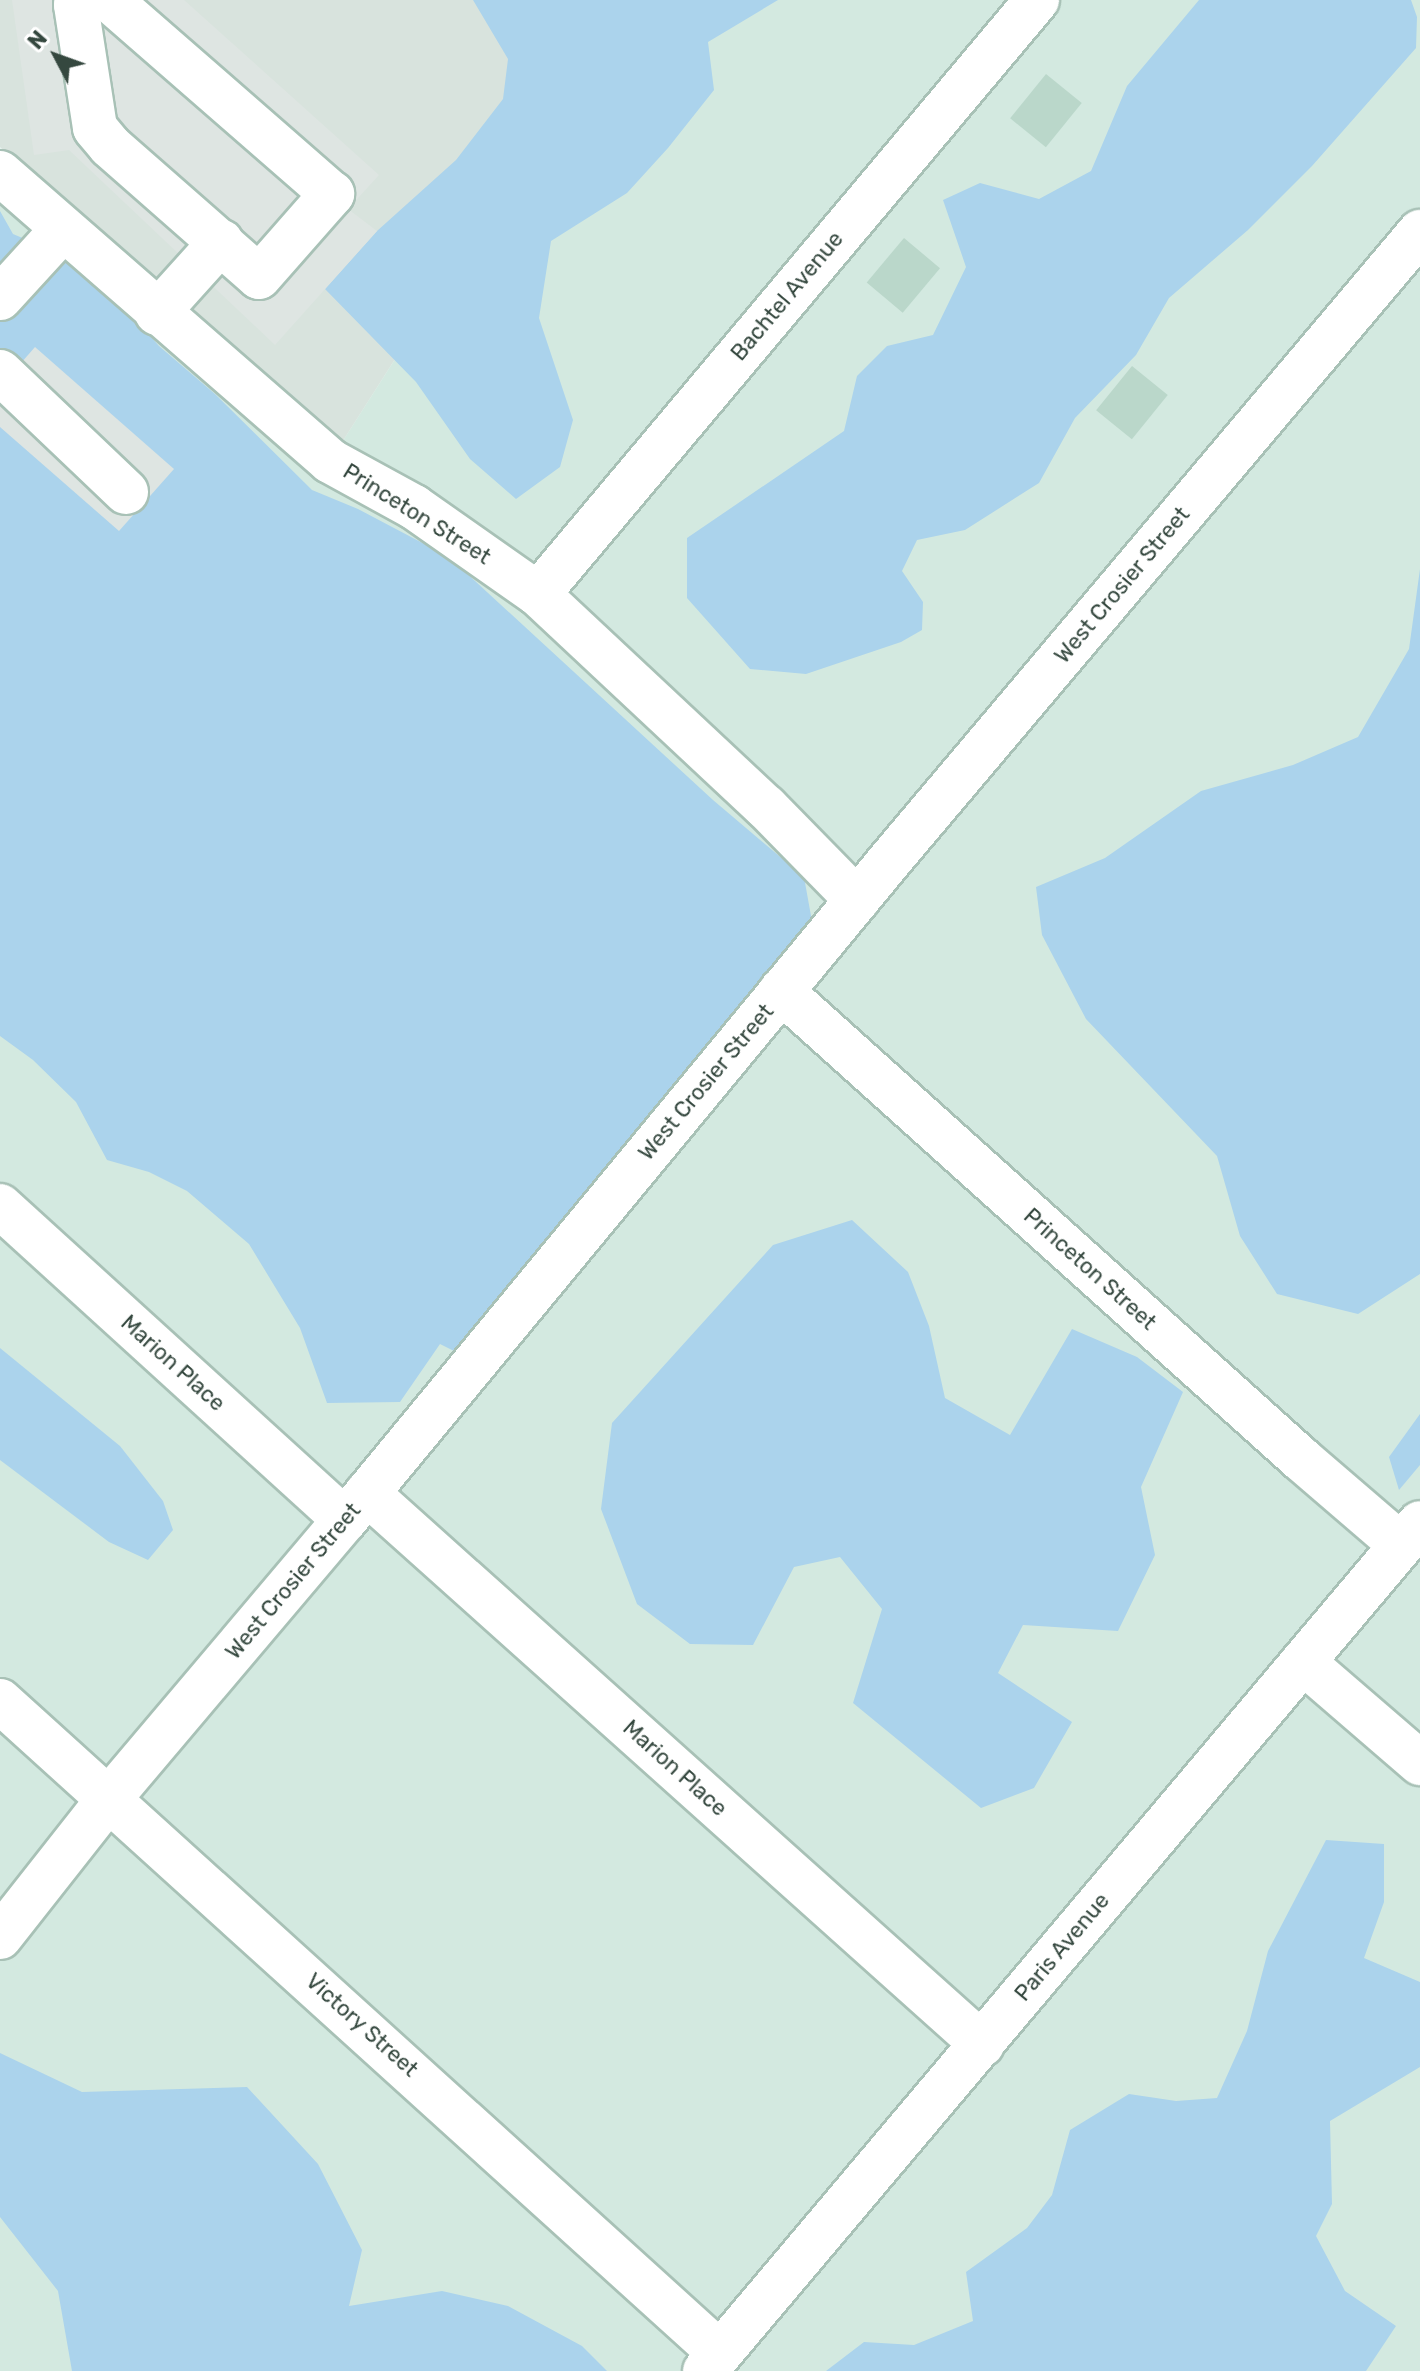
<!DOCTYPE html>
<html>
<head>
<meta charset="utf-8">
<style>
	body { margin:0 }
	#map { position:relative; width:1420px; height:2371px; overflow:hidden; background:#e6f4ef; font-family:Rubik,sans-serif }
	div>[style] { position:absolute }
	.residential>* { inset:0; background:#d3e9e0 }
	.industrial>* { inset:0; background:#d8e3dd }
	.green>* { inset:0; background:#abd3ec }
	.parking>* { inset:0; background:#dee5e2 }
	.building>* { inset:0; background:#bad7ca; transform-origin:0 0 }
	.roads { filter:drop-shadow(2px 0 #a8c1b6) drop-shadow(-2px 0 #a8c1b6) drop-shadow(0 2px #a8c1b6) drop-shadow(0 -2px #a8c1b6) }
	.minor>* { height:44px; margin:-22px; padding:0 22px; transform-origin:22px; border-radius:22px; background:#fff }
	span { translate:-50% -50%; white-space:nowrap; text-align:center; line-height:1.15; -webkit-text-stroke:6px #fff; paint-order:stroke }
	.street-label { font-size:22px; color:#35483f }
	.north { position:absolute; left:16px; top:16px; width:80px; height:80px; -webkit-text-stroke:6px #fff; paint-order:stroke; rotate:311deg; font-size:22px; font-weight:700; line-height:32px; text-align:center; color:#35483f }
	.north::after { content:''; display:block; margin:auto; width:28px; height:36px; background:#35483f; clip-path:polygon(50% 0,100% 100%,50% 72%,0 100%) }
</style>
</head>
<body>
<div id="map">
	<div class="residential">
		<i style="clip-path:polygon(576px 0,1420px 0,1420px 2371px,0 2371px,0 169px,330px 461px,608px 26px)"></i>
	</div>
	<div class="industrial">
		<i style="clip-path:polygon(0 0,576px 0,608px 25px,339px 447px,0 147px)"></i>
	</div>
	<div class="green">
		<i style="clip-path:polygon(473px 0,778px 0,708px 42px,714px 90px,668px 148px,627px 193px,551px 241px,539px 318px,573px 420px,560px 467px,516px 499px,470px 459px,416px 382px,325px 289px,377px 231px,456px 160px,503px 99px,508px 59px)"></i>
		<i style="clip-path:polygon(1199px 0,1411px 0,1417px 17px,1416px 48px,1312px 166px,1248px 230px,1169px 298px,1136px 355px,1075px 418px,1039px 483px,965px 530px,917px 540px,902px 571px,923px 602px,922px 630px,901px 642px,806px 674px,750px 669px,687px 598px,687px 538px,844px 431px,857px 376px,887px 346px,933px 335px,966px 267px,943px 200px,980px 183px,1039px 199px,1091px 171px,1127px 86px)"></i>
		<i style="clip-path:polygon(0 211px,13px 234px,89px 266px,159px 346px,215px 394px,312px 490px,358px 509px,449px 557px,713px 800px,804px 877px,813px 927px,460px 1354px,440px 1344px,400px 1402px,327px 1403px,300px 1328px,249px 1244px,187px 1191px,149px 1172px,107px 1160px,76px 1102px,33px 1060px,0 1036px)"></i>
		<i style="clip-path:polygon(1420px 569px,1420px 1274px,1358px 1314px,1277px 1294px,1240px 1236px,1217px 1156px,1086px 1019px,1042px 935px,1036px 887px,1105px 858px,1201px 791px,1293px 765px,1358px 737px,1409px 649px)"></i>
		<i style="clip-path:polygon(852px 1220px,908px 1272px,929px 1326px,945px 1398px,1010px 1435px,1072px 1329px,1137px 1357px,1183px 1392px,1141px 1487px,1155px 1555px,1118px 1631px,1023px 1625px,998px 1673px,1072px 1722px,1034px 1788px,981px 1808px,853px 1703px,882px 1609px,840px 1557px,794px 1567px,753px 1645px,690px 1644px,637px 1604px,601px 1509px,612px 1423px,773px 1245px)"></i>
		<i style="clip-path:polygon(0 1348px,120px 1446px,163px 1501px,173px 1530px,148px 1560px,109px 1542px,0 1460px)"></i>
		<i style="clip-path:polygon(1420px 1414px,1420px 1465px,1399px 1490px,1389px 1457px)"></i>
		<i style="clip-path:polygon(1326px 1840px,1384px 1844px,1384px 1902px,1364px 1958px,1420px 1982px,1420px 2067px,1330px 2121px,1332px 2204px,1316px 2236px,1345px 2291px,1396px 2326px,1366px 2371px,826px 2371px,864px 2342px,914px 2345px,973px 2321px,966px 2272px,1027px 2228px,1052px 2195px,1070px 2130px,1129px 2094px,1176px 2101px,1217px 2098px,1247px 2031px,1268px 1951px)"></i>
		<i style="clip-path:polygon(0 2053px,82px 2092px,247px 2087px,318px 2164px,362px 2250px,349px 2306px,442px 2291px,508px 2306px,582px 2346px,607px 2371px,72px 2371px,58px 2291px,0 2217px)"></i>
	</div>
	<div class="parking">
		<i style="clip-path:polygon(12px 0,184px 0,379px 175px,348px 209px,377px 231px,275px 345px,69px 150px,34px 155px)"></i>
		<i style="clip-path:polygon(35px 347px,174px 469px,119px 531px,0 427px,0 387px)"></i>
	</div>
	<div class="building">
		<i style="left:1046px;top:74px;width:46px;height:57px;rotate:39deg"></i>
		<i style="left:904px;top:238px;width:47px;height:58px;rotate:40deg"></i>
		<i style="left:1132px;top:366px;width:46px;height:57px;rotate:39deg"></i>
	</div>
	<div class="roads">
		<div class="minor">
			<i style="left:81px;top:0;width:7px;rotate:135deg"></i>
			<i style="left:76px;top:5px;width:124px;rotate:81.2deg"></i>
			<i style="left:95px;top:128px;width:23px;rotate:50deg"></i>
			<i style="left:110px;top:146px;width:198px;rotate:41.3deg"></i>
			<i style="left:259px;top:277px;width:111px;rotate:-48.7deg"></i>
			<i style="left:332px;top:194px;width:295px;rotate:-138.9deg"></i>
			<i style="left:0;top:173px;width:438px;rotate:41.1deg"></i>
			<i style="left:330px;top:461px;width:96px;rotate:28.7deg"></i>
			<i style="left:414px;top:507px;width:151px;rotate:35.1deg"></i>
			<i style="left:538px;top:594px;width:312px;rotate:43.1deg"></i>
			<i style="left:766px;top:807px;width:130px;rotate:45.6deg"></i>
			<i style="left:0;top:298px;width:93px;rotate:-47.6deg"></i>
			<i style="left:157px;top:313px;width:96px;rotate:-48deg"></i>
			<i style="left:0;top:372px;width:174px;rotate:43.6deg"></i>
			<i style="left:538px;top:594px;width:776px;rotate:-49.97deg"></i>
			<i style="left:781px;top:991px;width:700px;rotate:41.99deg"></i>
			<i style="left:1301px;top:1459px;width:132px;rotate:40.7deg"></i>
			<i style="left:0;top:1206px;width:466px;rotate:42.3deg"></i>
			<i style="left:367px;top:1493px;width:826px;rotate:41.86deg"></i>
			<i style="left:1303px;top:1662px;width:155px;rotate:40.8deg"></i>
			<i style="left:0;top:1701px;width:971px;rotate:42.16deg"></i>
			<i style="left:0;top:1937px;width:174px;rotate:-51.8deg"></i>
			<i style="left:108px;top:1800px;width:367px;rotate:-49.8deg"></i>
			<i style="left:345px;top:1520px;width:856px;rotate:-50.45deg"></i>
			<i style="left:890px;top:860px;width:822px;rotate:-49.84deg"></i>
			<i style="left:705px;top:2371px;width:1109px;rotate:-49.86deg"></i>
		</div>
	</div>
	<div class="street-label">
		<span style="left:787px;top:296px;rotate:-50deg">Bachtel Avenue</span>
		<span style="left:417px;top:514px;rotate:32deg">Princeton Street</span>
		<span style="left:1122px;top:585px;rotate:-50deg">West Crosier Street</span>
		<span style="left:706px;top:1082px;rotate:-50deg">West Crosier Street</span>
		<span style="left:1090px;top:1269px;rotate:42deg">Princeton Street</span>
		<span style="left:173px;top:1363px;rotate:42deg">Marion Place</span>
		<span style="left:293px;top:1581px;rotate:-50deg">West Crosier Street</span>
		<span style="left:675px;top:1768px;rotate:42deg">Marion Place</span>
		<span style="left:1062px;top:1947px;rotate:-50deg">Paris Avenue</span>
		<span style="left:362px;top:2025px;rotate:42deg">Victory Street</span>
	</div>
	<div class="north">N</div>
</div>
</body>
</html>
